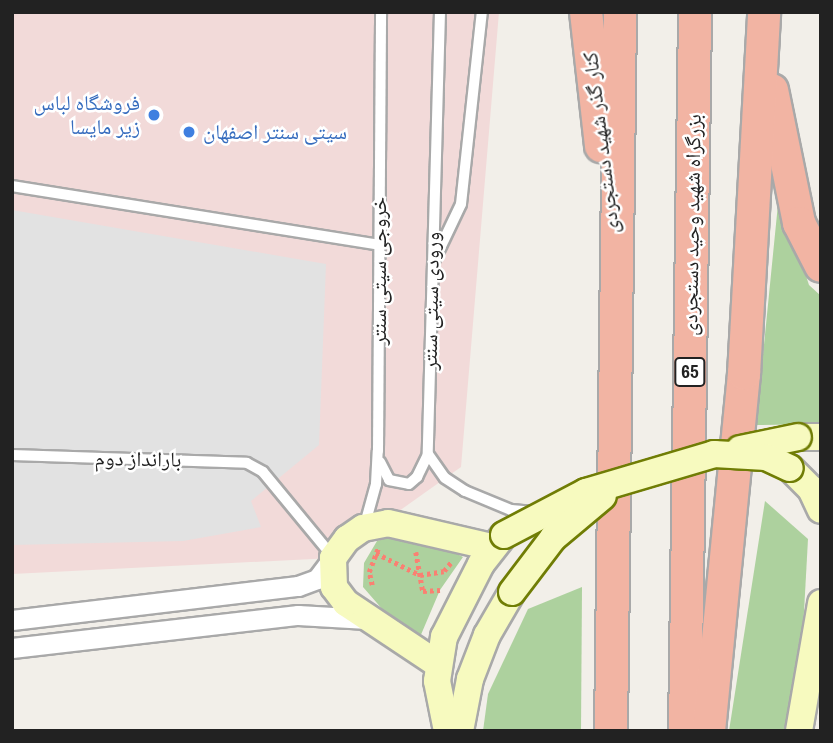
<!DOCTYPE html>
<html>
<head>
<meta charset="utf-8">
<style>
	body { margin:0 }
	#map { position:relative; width:833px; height:743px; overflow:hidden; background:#f2efe9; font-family:"Archivo Narrow","Noto Naskh Arabic",sans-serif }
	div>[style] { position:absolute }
	.commercial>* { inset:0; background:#f2dad9 }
	.forest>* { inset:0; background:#add19e }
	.parking>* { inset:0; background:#e2e2e2 }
	.path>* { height:4.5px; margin-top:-2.25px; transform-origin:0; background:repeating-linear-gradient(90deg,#fa8072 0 3.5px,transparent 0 7px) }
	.roads { filter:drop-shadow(2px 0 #a9a9a9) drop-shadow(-2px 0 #a9a9a9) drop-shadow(0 2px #a9a9a9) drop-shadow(0 -2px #a9a9a9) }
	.service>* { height:10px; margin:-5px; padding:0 5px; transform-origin:5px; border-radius:5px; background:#fff }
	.minor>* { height:19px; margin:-9.5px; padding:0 9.5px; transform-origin:9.5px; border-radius:9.5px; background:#fff }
	.secondary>* { height:26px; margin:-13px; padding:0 13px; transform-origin:13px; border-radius:13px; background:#f7fabf }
	.trunk>* { height:32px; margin:-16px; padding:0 16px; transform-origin:16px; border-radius:16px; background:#f2b4a3 }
	.bridges { filter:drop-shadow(2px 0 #707d05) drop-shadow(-2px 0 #707d05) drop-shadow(0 2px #707d05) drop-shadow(0 -2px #707d05) }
	.secondary-bridge>* { height:26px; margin:-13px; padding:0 13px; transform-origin:13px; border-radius:13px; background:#f7fabf }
	.dots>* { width:19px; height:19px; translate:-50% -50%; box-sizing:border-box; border:4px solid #fff; border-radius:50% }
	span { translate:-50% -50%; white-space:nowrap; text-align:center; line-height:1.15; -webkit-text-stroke:5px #fff; paint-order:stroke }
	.shield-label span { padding:2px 5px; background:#fff; border:2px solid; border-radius:5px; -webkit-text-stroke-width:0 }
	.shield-label { font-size:19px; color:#222; font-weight:700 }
	.shop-label { font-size:21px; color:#366cbe }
	.right { translate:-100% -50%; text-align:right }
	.left { translate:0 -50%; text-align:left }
	.street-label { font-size:21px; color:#222 }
	.frame { position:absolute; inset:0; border:14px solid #222; pointer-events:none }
</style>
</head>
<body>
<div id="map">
	<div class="commercial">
		<i style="clip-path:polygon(12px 12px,499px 12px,461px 467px,333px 558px,12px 574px)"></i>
	</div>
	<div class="forest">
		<i style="clip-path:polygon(779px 194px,809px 285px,821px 296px,821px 424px,756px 425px)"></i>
		<i style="clip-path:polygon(765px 501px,808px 539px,803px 630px,784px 731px,729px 731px)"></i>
		<i style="clip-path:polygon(398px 534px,428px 539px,463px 557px,440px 590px,420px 637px,383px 610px,363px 587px,364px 563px,377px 541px)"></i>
		<i style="clip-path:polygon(582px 587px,581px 731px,483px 731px,488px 694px,528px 609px)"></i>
	</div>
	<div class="parking">
		<i style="clip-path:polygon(12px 210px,326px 264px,319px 445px,251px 501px,261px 527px,183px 541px,12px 545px)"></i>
	</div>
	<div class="path">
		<i style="left:416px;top:552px;width:40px;rotate:80deg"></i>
		<i style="left:423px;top:591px;width:17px;rotate:-3deg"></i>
		<i style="left:376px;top:553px;width:49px;rotate:26.6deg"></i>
		<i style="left:420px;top:575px;width:24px;rotate:-9deg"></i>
		<i style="left:444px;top:571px;width:13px;rotate:-51deg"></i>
		<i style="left:372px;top:585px;width:13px;rotate:-103deg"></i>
		<i style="left:369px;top:572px;width:25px;rotate:-69deg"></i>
	</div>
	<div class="roads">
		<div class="service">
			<i style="left:440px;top:12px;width:442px;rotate:91.6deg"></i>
			<i style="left:428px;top:454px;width:29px;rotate:55deg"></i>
			<i style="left:445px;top:478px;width:24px;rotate:33deg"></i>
			<i style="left:465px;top:491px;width:50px;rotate:22.4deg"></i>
			<i style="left:511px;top:510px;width:24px;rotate:5deg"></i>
			<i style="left:12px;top:186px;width:372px;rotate:9.1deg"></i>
			<i style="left:433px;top:263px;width:65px;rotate:-64.6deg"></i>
			<i style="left:461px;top:204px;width:193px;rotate:-83.8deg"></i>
			<i style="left:12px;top:455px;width:235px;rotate:1.9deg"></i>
			<i style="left:247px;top:463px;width:18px;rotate:29deg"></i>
			<i style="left:263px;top:472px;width:110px;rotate:50.5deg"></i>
			<i style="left:380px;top:462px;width:20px;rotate:63deg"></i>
			<i style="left:389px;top:480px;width:20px;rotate:11deg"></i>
			<i style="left:409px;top:484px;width:11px;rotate:-41deg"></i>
			<i style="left:417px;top:477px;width:25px;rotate:-64deg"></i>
			<i style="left:365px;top:524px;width:41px;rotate:-74.6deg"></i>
			<i style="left:376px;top:484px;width:33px;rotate:-87deg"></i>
			<i style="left:378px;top:451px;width:439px;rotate:-89.6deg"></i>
		</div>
		<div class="minor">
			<i style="left:12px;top:620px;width:288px;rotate:-6.8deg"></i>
			<i style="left:298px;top:586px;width:20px;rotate:-20deg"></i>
			<i style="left:317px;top:579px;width:26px;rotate:-53deg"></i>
			<i style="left:12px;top:648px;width:288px;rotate:-6.6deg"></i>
			<i style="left:298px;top:615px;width:69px;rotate:3.3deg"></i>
		</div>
		<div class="secondary">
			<i style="left:798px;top:437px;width:23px"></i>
			<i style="left:790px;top:468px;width:30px;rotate:45deg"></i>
			<i style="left:811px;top:489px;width:23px;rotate:65deg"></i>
			<i style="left:439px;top:665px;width:112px;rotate:-146.3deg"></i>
			<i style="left:346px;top:603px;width:20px;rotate:-127deg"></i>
			<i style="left:334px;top:587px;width:29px;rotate:-92deg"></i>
			<i style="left:333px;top:558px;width:24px;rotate:-54deg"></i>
			<i style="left:347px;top:539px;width:19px;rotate:-35deg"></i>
			<i style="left:363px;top:528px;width:25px;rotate:-11deg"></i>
			<i style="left:388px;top:523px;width:107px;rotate:13deg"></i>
			<i style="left:447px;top:731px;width:51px;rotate:-101.3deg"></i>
			<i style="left:437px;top:681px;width:45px;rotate:-81deg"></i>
			<i style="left:444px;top:637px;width:82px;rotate:-63.1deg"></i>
			<i style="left:481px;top:564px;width:36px;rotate:-52deg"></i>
			<i style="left:460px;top:731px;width:53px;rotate:-79.1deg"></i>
			<i style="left:470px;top:679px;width:47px;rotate:-68.9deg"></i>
			<i style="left:487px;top:635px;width:50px;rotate:-59.8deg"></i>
			<i style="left:799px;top:731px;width:130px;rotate:-80.2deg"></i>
		</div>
		<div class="trunk">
			<i style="left:586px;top:12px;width:135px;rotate:83.6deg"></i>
			<i style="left:772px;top:90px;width:136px;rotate:78.5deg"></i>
			<i style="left:799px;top:223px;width:48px;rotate:62.9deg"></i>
			<i style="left:611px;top:731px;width:719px;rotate:-89.28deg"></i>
			<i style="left:685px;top:731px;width:719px;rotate:-89.2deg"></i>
			<i style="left:709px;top:731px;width:359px;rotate:-84.4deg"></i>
			<i style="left:744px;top:374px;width:363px;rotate:-86.8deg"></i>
		</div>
	</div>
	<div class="bridges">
		<div class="secondary-bridge">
			<i style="left:740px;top:449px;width:59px;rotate:-11.7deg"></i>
			<i style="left:504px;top:535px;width:93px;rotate:-27.7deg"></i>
			<i style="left:586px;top:492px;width:134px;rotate:-16.5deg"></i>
			<i style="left:714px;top:454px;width:52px;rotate:3.3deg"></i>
			<i style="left:766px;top:457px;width:26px;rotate:25deg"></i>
			<i style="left:512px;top:592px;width:68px;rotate:-52.8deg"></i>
			<i style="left:553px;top:538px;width:65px;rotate:-40deg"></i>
		</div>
	</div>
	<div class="dots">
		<i style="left:154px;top:115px;background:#3f7fe0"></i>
		<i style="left:189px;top:132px;background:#3f7fe0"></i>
	</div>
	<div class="shield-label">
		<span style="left:690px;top:372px">65</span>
	</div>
	<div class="shop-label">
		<span class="right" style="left:140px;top:115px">فروشگاه لباس<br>زیر مایسا</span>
		<span class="left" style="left:203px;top:132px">سیتی سنتر اصفهان</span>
	</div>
	<div class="street-label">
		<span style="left:601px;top:143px;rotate:-97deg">کنار گذر شهید دستجردی</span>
		<span style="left:692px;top:225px;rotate:-89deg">بزرگراه شهید وحید دستجردی</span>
		<span style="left:379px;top:271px;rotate:-90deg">خروجی سیتی سنتر</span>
		<span style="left:431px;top:301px;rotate:-89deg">ورودی سیتی سنتر</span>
		<span style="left:138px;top:459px;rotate:1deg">بارانداز دوم</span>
	</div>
	<div class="frame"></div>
</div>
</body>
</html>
